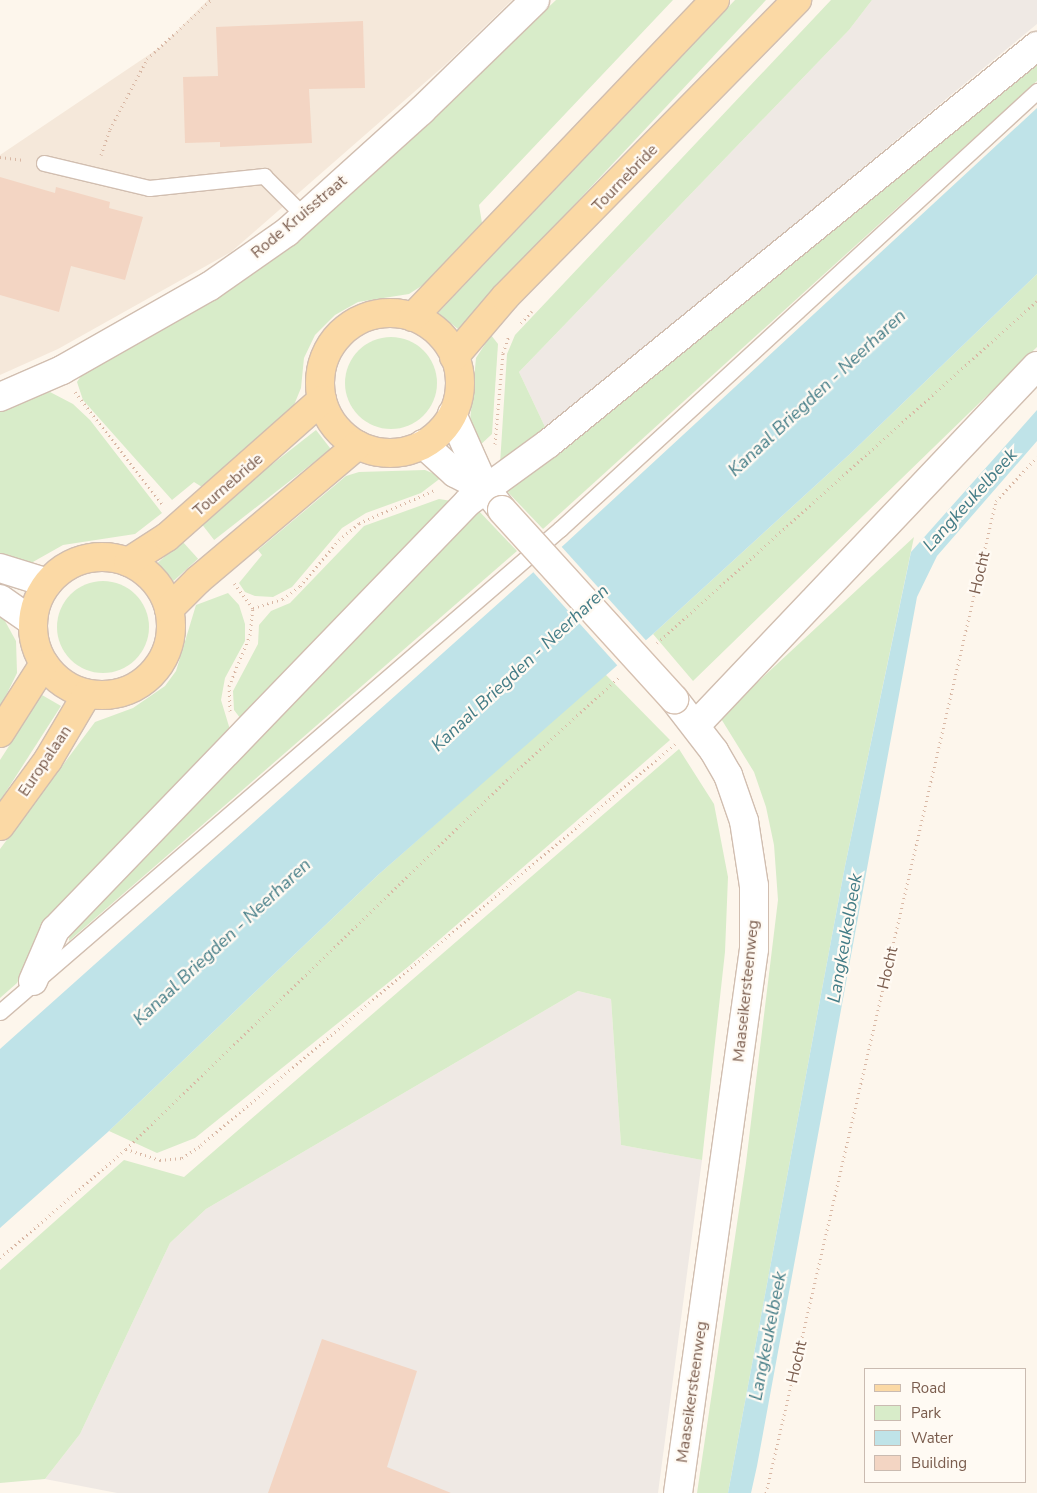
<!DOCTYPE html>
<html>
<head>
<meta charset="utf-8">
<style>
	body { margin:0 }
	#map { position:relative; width:1037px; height:1493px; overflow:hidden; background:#fdf6ec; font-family:"Nunito Sans",sans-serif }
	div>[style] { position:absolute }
	.residential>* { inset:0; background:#f5e8da }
	.industrial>* { inset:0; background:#efe9e4 }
	.green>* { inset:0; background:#d8ecc9; transform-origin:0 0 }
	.round { border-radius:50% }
	.water>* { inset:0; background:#bfe3e8 }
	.pier>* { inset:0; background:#fdf6ec; transform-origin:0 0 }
	.building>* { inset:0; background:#f3d5c3 }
	.path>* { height:3px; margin-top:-1.5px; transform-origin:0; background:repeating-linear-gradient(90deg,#d9b8a5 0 1px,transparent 0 5px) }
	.roads { filter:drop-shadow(1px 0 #d1beb0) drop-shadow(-1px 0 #d1beb0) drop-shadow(0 1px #d1beb0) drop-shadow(0 -1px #d1beb0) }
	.service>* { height:15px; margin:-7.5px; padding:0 7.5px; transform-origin:7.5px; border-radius:7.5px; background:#fff }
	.minor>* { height:28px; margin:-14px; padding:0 14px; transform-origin:14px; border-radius:14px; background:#fff }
	.tertiary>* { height:28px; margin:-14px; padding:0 14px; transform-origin:14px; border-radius:14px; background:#fff }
	.secondary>* { height:28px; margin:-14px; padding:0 14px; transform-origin:14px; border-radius:14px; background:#fff }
	.primary>* { height:28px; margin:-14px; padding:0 14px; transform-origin:14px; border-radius:14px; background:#fbd9a5 }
	.primary>.ring { margin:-14px; padding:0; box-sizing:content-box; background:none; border:28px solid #fbd9a5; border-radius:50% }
	.bridges { filter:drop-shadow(1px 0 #d6c0b0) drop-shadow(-1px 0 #d6c0b0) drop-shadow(0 1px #d6c0b0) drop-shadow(0 -1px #d6c0b0) }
	.secondary-bridge>* { height:28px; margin:-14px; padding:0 14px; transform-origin:14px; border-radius:14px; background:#fff }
	span { translate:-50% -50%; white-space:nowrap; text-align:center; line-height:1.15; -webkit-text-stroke:4.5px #fffaf3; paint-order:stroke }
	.street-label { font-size:16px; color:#7a5c4d }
	.water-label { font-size:18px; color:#437c86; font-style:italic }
	.legend { position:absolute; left:864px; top:1368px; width:162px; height:115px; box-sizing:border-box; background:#fffaf3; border:1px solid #cabbb1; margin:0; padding:6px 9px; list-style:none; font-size:15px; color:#7a5c4d }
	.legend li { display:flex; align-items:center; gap:10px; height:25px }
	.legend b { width:25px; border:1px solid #cabbb1 }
</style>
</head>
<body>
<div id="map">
	<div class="residential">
		<i style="clip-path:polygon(208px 0,512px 0,445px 65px,231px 252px,58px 349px,0 375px,0 155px,162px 46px)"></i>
	</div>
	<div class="industrial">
		<i style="clip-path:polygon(872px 0,1037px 0,1037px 24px,546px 429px,519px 372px,849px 30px)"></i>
		<i style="clip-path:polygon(578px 991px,611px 999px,621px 1145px,702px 1160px,658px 1493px,117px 1493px,45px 1479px,80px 1434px,170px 1243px,206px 1209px)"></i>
	</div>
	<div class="green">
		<i style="clip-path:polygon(556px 0,673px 0,479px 205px,482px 223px,423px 285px,409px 294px,358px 302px,335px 315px,315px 335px,304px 358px,301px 388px,294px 405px,202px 487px,194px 482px,172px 500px,83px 400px,77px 382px,83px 373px,240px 278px,343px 202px)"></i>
		<i style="clip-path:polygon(735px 0,766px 0,458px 329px,438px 313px)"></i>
		<i style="clip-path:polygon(831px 0,872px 0,849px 30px,519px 372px,546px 429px,500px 464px,507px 354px,515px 335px)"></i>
		<i style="clip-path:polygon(1037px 60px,1037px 81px,543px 529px,504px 488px)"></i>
		<i style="clip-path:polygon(1037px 274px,1037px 347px,693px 681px,653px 634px,851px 453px)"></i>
		<i style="clip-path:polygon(491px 335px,498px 344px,492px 434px,478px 447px,470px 421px,476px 358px)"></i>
		<i class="round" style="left:345px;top:337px;width:92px;height:92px"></i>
		<i style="clip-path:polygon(50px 392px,73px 404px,90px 420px,162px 513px,135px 534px,63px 545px,24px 567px,0 559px,0 407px)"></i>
		<i style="left:316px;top:430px;width:24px;height:148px;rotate:52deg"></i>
		<i style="clip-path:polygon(425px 470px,442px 477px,421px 493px,366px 513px,342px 528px,292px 587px,273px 597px,255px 596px,245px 592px,239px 583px,262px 555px,258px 550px,346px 476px,359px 472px)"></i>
		<i style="clip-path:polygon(439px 499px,458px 502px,244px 723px,234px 710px,233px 691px,258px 644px,259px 625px,271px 611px,290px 603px,364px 526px)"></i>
		<i style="clip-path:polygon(477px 509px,517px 551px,69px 941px,70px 927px)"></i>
		<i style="clip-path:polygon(914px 537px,845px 866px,728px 1493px,697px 1493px,746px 1163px,778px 900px,774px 845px,766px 807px,754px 772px,720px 717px)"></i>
		<i style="left:182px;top:541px;width:24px;height:33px;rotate:48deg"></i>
		<i class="round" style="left:57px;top:581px;width:92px;height:92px"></i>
		<i style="clip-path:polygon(228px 593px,239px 605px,245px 624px,245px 641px,225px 678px,221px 700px,231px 733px,46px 927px,17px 983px,0 998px,0 849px,95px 722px,133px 708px,165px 686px,176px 671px,196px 605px)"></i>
		<i style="clip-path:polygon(0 612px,16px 641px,17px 673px,0 708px)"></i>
		<i style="clip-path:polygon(605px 674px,670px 740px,409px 966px,195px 1138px,157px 1153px,109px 1131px,378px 875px)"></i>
		<i style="clip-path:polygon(42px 695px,61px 706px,0 801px,0 760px)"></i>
		<i style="clip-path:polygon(679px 749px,714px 804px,728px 877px,725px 952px,702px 1160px,621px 1145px,611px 999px,578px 991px,206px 1209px,170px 1243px,80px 1434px,45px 1479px,0 1483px,0 1270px,124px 1160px,184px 1177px)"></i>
	</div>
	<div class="water">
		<i style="clip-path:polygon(1037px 108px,1037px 274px,851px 453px,653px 634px,378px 875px,109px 1131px,0 1228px,0 1049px,566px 543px)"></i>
		<i style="clip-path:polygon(1037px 410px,1037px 441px,937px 556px,917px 597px,757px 1466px,751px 1493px,728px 1493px,845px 866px,911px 552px)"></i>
	</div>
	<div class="pier">
		<i style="left:560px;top:545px;width:130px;height:38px;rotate:48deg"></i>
	</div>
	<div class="building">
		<i style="clip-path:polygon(363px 21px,365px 88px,309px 89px,312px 143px,220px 147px,220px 142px,185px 143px,183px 77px,218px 76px,216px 27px)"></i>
		<i style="clip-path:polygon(0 177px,55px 193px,56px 187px,110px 202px,109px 208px,143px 217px,125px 280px,71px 266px,59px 312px,0 295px)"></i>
		<i style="clip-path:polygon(322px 1339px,417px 1371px,387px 1467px,451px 1493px,268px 1493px)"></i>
	</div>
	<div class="path">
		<i style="left:101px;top:155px;width:28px;rotate:-71deg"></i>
		<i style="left:110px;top:129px;width:79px;rotate:-62.1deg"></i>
		<i style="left:147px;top:59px;width:87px;rotate:-42.7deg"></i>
		<i style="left:0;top:157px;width:24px;rotate:7deg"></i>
		<i style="left:521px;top:323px;width:16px;rotate:-47deg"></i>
		<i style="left:75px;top:392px;width:143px;rotate:52.1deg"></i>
		<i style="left:495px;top:444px;width:91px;rotate:-85deg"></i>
		<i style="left:503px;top:353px;width:18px;rotate:-71deg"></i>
		<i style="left:253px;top:608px;width:31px;rotate:-17deg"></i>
		<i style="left:283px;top:599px;width:21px;rotate:-37deg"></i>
		<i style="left:300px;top:586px;width:60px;rotate:-49.7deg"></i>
		<i style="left:339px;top:540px;width:26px;rotate:-40deg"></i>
		<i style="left:359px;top:523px;width:83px;rotate:-23.5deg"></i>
		<i style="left:657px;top:643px;width:511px;rotate:-41.99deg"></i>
		<i style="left:230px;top:711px;width:25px;rotate:-92deg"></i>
		<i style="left:229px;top:686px;width:55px;rotate:-67.6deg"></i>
		<i style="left:250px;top:635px;width:27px;rotate:-84deg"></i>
		<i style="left:253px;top:608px;width:31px;rotate:-127deg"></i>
		<i style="left:126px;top:1149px;width:36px;rotate:18deg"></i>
		<i style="left:160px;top:1160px;width:22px;rotate:-5deg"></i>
		<i style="left:182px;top:1158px;width:23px;rotate:-34deg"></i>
		<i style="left:201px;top:1145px;width:621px;rotate:-40.23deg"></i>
		<i style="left:0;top:1258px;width:167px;rotate:-40.9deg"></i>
		<i style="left:126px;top:1149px;width:540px;rotate:-44.1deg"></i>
		<i style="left:514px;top:773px;width:142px;rotate:-42.4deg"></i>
		<i style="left:766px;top:1493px;width:1018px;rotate:-76.95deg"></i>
		<i style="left:996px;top:501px;width:60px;rotate:-47deg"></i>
	</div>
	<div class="roads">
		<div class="service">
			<i style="left:44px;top:163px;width:108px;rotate:13.4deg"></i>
			<i style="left:149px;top:188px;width:116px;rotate:-6deg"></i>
			<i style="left:264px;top:176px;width:57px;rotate:45deg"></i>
			<i style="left:0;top:1012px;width:740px;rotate:-40.78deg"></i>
			<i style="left:560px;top:529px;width:648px;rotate:-42.56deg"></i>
		</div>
		<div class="minor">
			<i style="left:0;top:397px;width:68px;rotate:-23.5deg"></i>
			<i style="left:62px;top:370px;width:170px;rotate:-29.6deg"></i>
			<i style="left:210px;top:286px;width:94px;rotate:-35deg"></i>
			<i style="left:287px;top:232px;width:181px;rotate:-42.1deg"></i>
			<i style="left:421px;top:111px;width:159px;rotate:-44.2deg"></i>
			<i style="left:696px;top:725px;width:495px;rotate:-46.5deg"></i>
			<i style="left:33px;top:981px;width:56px;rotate:-66.7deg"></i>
			<i style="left:55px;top:930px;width:595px;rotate:-46.02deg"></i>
			<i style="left:468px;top:502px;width:100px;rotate:-36.1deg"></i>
			<i style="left:549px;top:443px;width:629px;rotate:-39.13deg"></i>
		</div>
		<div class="tertiary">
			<i style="left:0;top:568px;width:50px;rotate:17.4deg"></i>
			<i style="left:0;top:599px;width:40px;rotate:34.9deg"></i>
		</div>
		<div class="secondary">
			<i style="left:452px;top:414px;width:81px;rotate:66deg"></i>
			<i style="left:485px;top:488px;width:28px;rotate:52deg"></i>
			<i style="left:423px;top:444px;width:43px;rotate:42.2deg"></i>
			<i style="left:455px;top:473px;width:34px;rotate:27deg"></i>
			<i style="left:674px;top:699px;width:66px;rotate:52.4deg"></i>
			<i style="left:714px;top:751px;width:28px;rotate:60deg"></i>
			<i style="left:728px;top:775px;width:49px;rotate:70.8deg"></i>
			<i style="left:744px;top:821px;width:66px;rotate:81.3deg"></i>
			<i style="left:754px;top:886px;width:63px;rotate:90deg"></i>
			<i style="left:754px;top:949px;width:549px;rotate:97.95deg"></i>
		</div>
		<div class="primary">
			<i class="ring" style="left:320px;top:313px;width:112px;height:112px"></i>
			<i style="left:413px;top:317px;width:438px;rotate:-46.4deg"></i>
			<i style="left:454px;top:357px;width:79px;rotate:-49.6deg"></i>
			<i style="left:505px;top:297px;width:417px;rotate:-45.5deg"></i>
			<i class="ring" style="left:33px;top:557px;width:110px;height:110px"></i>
			<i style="left:128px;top:562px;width:46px;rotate:-32.7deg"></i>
			<i style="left:167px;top:537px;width:207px;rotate:-41.5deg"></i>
			<i style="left:169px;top:609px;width:41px;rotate:-45deg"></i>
			<i style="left:198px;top:580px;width:209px;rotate:-40.2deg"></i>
			<i style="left:0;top:733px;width:82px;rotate:-57.5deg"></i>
			<i style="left:0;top:826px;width:82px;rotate:-54deg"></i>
			<i style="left:48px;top:760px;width:77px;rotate:-59.4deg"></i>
		</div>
	</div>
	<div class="bridges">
		<div class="secondary-bridge">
			<i style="left:502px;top:510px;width:256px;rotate:47.7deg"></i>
		</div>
	</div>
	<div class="street-label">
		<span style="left:625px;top:178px;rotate:-46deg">Tournebride</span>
		<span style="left:299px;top:217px;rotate:-40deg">Rode Kruisstraat</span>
		<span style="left:228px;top:485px;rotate:-41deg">Tournebride</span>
		<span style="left:980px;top:573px;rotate:-77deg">Hocht</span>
		<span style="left:45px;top:761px;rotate:-56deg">Europalaan</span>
		<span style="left:888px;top:968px;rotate:-77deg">Hocht</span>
		<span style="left:746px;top:991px;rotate:-84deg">Maaseikersteenweg</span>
		<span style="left:797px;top:1362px;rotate:-77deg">Hocht</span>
		<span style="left:692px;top:1392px;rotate:-82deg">Maaseikersteenweg</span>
	</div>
	<div class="water-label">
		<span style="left:817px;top:393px;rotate:-43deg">Kanaal Briegden - Neerharen</span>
		<span style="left:970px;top:500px;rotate:-48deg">Langkeukelbeek</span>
		<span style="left:520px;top:668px;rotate:-43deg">Kanaal Briegden - Neerharen</span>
		<span style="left:845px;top:938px;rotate:-80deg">Langkeukelbeek</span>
		<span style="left:222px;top:942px;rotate:-43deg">Kanaal Briegden - Neerharen</span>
		<span style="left:768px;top:1336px;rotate:-79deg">Langkeukelbeek</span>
	</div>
	<ul class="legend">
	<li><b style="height:6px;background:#fbd9a5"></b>Road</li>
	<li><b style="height:14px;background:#d8ecc9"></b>Park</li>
	<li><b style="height:14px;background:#bfe3e8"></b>Water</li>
	<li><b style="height:14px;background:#f3d5c3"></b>Building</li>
	</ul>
</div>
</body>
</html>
